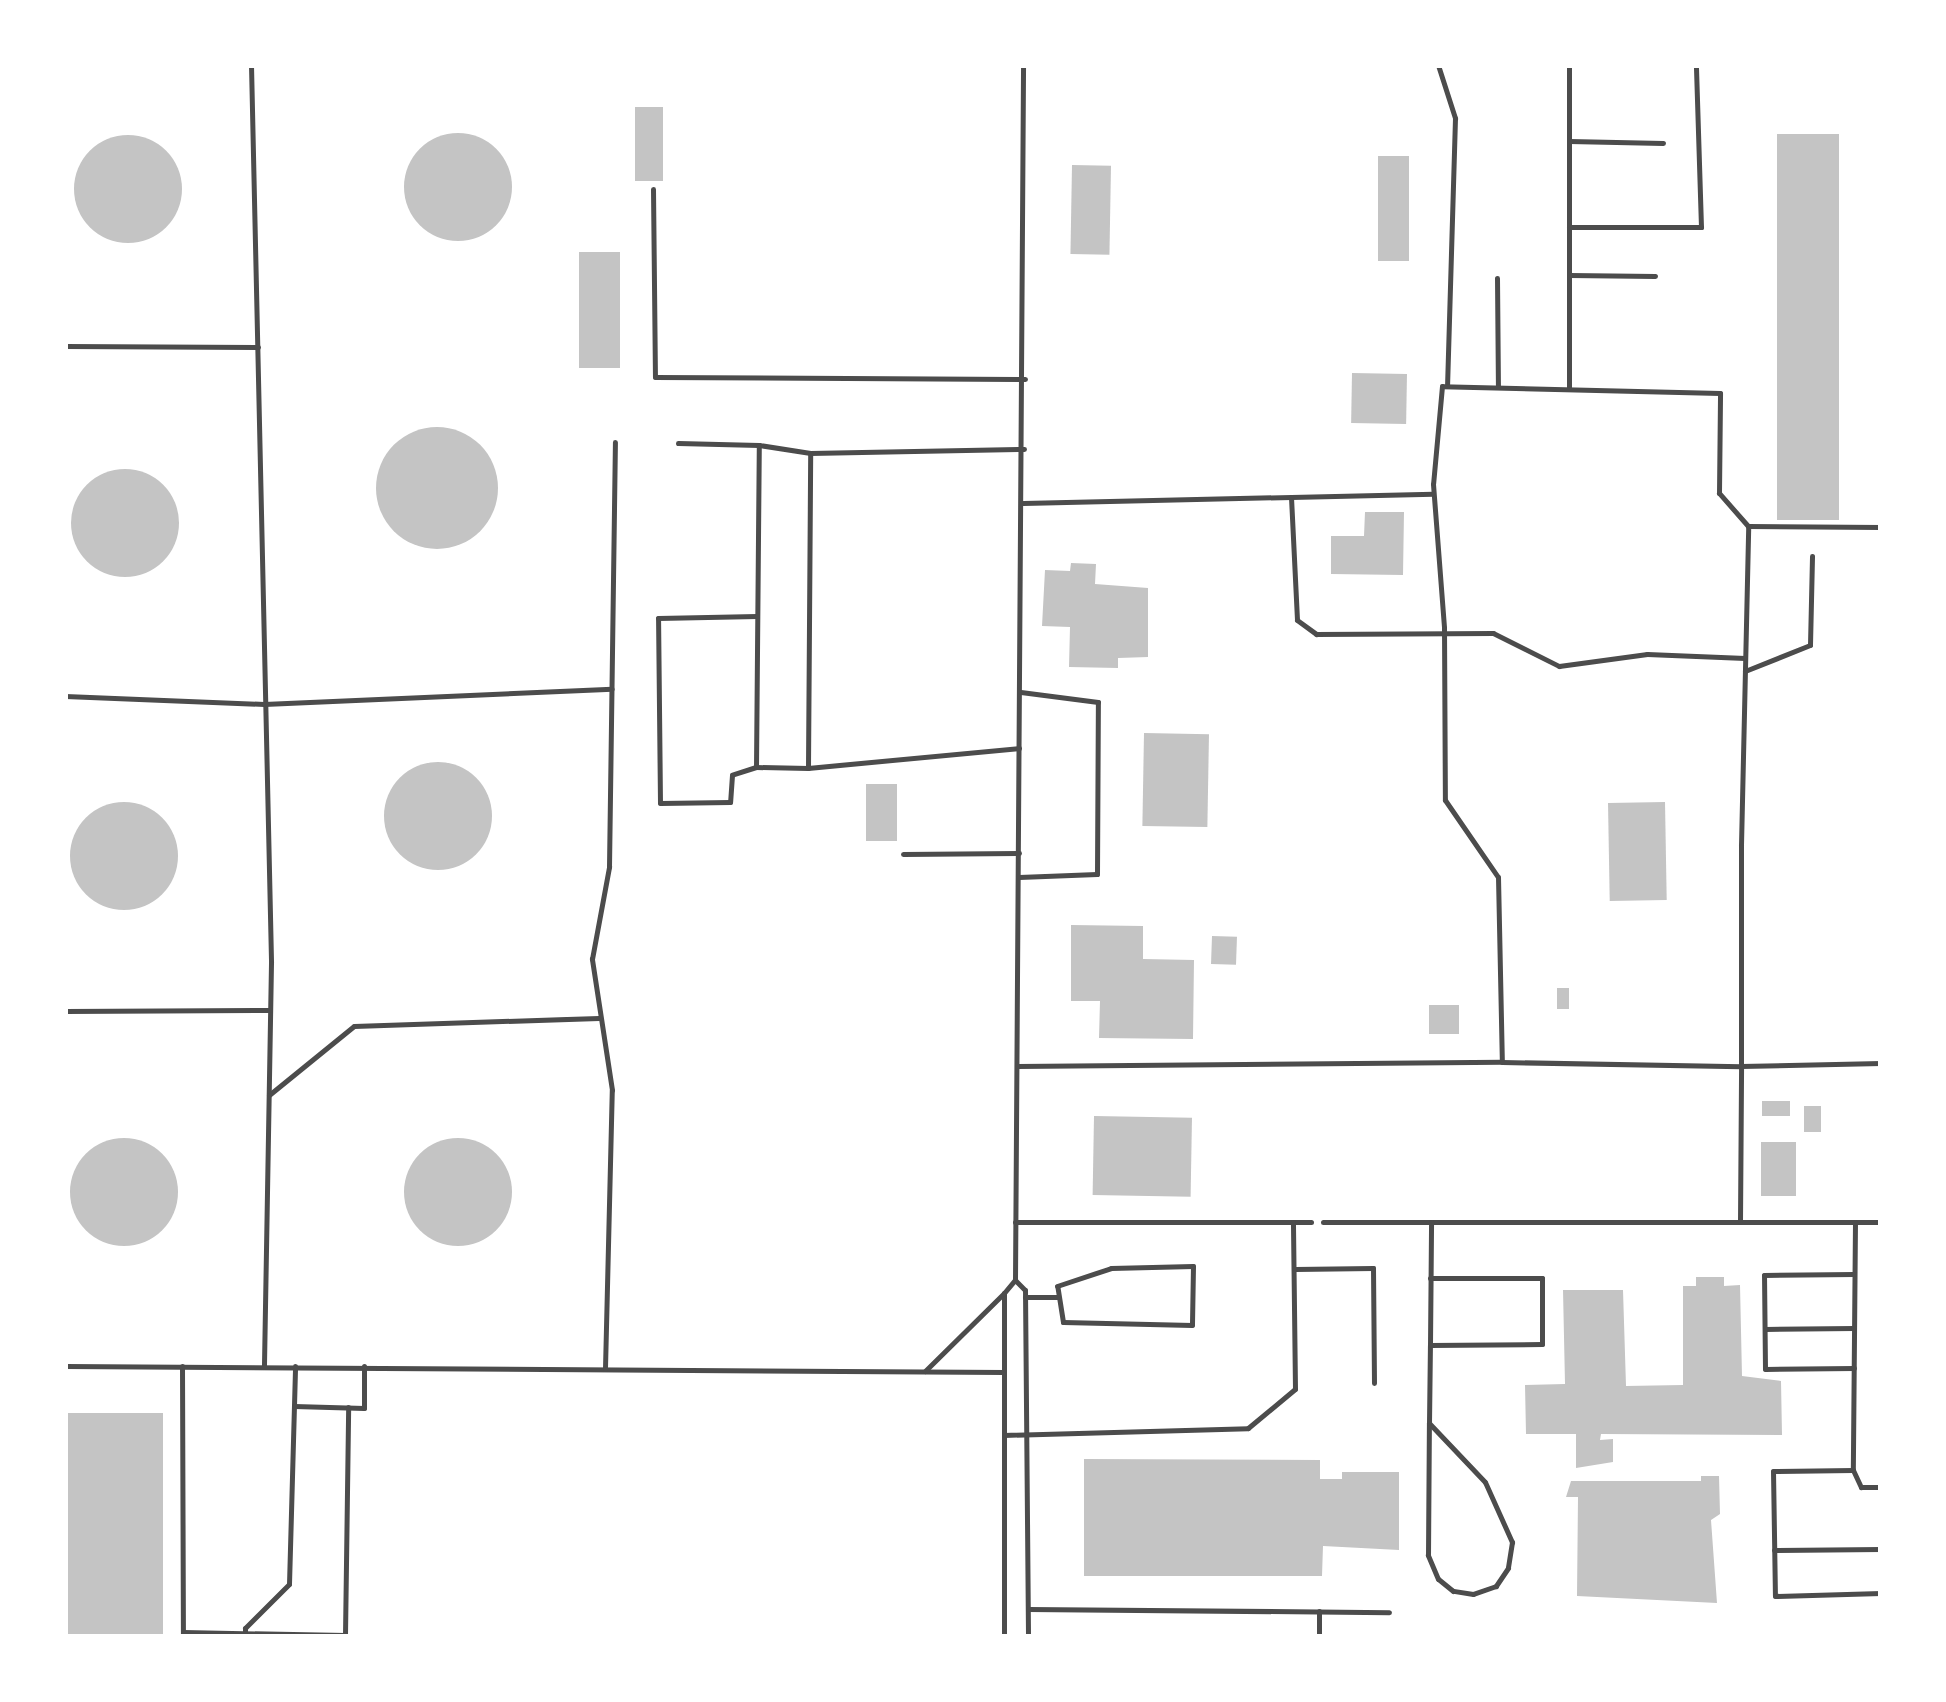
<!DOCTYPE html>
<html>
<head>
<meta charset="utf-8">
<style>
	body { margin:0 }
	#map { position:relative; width:1946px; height:1702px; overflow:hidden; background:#fff; font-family:Commissioner,sans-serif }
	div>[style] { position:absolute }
	.building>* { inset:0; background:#c4c4c4; transform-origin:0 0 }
	.round { border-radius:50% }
	.service>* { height:5px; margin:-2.5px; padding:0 2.5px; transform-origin:2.5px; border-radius:2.5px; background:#4c4c4c }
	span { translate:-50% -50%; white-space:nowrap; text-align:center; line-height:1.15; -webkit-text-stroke:8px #fff; paint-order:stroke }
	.frame { position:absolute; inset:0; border:68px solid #fff; pointer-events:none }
</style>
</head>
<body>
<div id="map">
	<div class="building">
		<i style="left:635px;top:107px;width:28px;height:74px"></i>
		<i class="round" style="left:404px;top:133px;width:108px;height:108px"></i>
		<i style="left:1777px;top:134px;width:62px;height:386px"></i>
		<i class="round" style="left:74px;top:135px;width:108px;height:108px"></i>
		<i style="left:1378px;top:156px;width:31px;height:105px"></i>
		<i style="left:1072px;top:165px;width:39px;height:89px;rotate:1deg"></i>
		<i style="left:579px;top:252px;width:41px;height:116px"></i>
		<i style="left:1352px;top:373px;width:55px;height:50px;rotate:1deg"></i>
		<i class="round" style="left:376px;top:427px;width:122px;height:122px"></i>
		<i class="round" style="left:71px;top:469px;width:108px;height:108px"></i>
		<i style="clip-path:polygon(1365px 512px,1404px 512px,1403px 575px,1331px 574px,1331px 536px,1364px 536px)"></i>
		<i style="clip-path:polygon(1071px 563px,1096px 564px,1095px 584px,1148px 588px,1148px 657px,1118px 658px,1118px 668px,1069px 667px,1070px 627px,1042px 626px,1045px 570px,1070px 571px)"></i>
		<i style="left:1144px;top:733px;width:65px;height:93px;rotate:1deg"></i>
		<i class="round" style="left:384px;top:762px;width:108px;height:108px"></i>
		<i style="left:866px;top:784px;width:31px;height:57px"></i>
		<i style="left:1665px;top:802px;width:98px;height:57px;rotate:89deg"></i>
		<i class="round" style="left:70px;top:802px;width:108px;height:108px"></i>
		<i style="clip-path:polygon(1071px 925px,1143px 926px,1143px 959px,1194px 960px,1193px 1039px,1099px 1038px,1100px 1001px,1071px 1001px)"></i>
		<i style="left:1212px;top:936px;width:25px;height:28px;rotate:2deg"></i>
		<i style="left:1557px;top:988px;width:12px;height:21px"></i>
		<i style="left:1429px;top:1005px;width:30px;height:29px"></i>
		<i style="left:1790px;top:1101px;width:15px;height:28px;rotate:90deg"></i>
		<i style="left:1804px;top:1106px;width:17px;height:26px"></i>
		<i style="left:1094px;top:1116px;width:98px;height:79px;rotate:1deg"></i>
		<i class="round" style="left:70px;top:1138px;width:108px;height:108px"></i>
		<i class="round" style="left:404px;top:1138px;width:108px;height:108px"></i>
		<i style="left:1761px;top:1142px;width:35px;height:54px"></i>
		<i style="clip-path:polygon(1696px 1277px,1724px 1277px,1724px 1286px,1740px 1285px,1742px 1376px,1781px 1381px,1782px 1435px,1601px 1434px,1600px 1440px,1613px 1439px,1613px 1462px,1576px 1468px,1576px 1434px,1526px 1434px,1525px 1385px,1565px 1384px,1563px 1290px,1623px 1290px,1626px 1386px,1683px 1385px,1683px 1286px,1696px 1286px)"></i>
		<i style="left:65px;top:1413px;width:98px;height:224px"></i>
		<i style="clip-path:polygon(1084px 1459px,1320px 1460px,1320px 1479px,1342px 1479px,1342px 1472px,1399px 1472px,1399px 1550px,1323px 1546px,1322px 1576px,1084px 1576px)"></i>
		<i style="clip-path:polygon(1701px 1476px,1719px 1476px,1720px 1514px,1711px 1520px,1717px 1603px,1577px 1596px,1578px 1497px,1566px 1497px,1571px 1481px,1701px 1481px)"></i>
	</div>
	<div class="service">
		<i style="left:251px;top:65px;width:898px;rotate:88.72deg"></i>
		<i style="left:271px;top:963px;width:403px;rotate:91deg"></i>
		<i style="left:1438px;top:65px;width:56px;rotate:72.2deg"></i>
		<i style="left:1455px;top:118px;width:268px;rotate:91.7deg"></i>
		<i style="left:1569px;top:141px;width:94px;rotate:1.2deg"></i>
		<i style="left:653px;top:189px;width:188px;rotate:89.4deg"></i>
		<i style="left:655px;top:377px;width:370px;rotate:0.3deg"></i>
		<i style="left:1569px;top:227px;width:132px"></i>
		<i style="left:1701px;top:227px;width:162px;rotate:-91.8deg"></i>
		<i style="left:1569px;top:275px;width:86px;rotate:0.7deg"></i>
		<i style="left:1497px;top:278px;width:109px;rotate:89.5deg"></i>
		<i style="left:65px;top:346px;width:193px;rotate:0.3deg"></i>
		<i style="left:1569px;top:389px;width:324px;rotate:-90deg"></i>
		<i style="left:678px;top:443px;width:81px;rotate:1.4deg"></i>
		<i style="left:1291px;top:497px;width:123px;rotate:87.2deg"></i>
		<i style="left:1297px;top:620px;width:24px;rotate:36deg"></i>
		<i style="left:1316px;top:634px;width:177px;rotate:-0.3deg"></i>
		<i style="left:1493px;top:633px;width:74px;rotate:26.6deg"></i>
		<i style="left:1559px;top:666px;width:89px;rotate:-7.8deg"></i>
		<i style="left:1647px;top:654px;width:98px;rotate:2.3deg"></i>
		<i style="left:1023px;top:503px;width:410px;rotate:-1.3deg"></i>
		<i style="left:1748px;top:526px;width:133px;rotate:0.4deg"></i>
		<i style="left:1745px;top:671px;width:70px;rotate:-21.8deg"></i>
		<i style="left:1810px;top:645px;width:89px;rotate:-88.7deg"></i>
		<i style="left:65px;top:696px;width:199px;rotate:2.3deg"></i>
		<i style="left:264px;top:704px;width:348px;rotate:-2.5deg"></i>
		<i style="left:1019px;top:748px;width:212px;rotate:174.6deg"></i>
		<i style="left:808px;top:768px;width:315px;rotate:-89.6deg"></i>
		<i style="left:810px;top:453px;width:214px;rotate:-1.1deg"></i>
		<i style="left:756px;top:767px;width:25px;rotate:162deg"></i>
		<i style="left:732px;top:775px;width:27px;rotate:94deg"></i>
		<i style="left:730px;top:802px;width:70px;rotate:179.2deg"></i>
		<i style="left:660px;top:803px;width:185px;rotate:-90.6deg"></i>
		<i style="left:658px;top:618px;width:99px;rotate:-1.2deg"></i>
		<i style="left:808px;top:768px;width:52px;rotate:-178.9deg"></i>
		<i style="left:756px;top:767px;width:322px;rotate:-89.5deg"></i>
		<i style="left:759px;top:445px;width:52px;rotate:8.9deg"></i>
		<i style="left:903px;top:854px;width:116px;rotate:-0.5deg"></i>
		<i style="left:1019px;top:877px;width:78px;rotate:-2.2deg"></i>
		<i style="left:1097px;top:874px;width:172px;rotate:-89.7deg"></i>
		<i style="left:1098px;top:702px;width:78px;rotate:-172.6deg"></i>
		<i style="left:65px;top:1011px;width:205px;rotate:-0.3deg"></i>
		<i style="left:1017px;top:1066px;width:485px;rotate:-0.5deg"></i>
		<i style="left:269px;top:1095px;width:109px;rotate:-39.1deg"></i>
		<i style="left:354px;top:1026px;width:245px;rotate:-1.9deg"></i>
		<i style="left:1015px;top:1222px;width:296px"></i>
		<i style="left:1323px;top:1222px;width:558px"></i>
		<i style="left:1740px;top:1222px;width:156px;rotate:-89.6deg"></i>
		<i style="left:1741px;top:1066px;width:221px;rotate:-90deg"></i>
		<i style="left:1741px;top:845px;width:319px;rotate:-88.7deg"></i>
		<i style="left:1748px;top:526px;width:44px;rotate:-131.3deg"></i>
		<i style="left:1719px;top:493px;width:100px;rotate:-89.4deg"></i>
		<i style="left:1720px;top:393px;width:278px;rotate:-178.6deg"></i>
		<i style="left:1442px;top:386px;width:98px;rotate:95.2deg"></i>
		<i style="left:1433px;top:484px;width:144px;rotate:85.6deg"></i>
		<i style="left:1444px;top:628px;width:172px;rotate:89.7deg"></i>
		<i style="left:1445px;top:800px;width:93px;rotate:55.5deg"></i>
		<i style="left:1498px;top:877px;width:185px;rotate:88.8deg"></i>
		<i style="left:1502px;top:1062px;width:239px;rotate:1deg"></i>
		<i style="left:1741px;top:1066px;width:140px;rotate:-1.2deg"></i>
		<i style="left:1855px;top:1222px;width:248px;rotate:90.5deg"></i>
		<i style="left:1853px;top:1470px;width:19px;rotate:65deg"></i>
		<i style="left:1861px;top:1487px;width:20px"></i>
		<i style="left:1193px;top:1266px;width:59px;rotate:91deg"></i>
		<i style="left:1192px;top:1325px;width:129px;rotate:-178.7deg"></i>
		<i style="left:1063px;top:1322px;width:36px;rotate:-99deg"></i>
		<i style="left:1057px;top:1286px;width:57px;rotate:-18.4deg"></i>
		<i style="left:1111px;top:1268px;width:82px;rotate:-1.4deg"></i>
		<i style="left:1295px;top:1269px;width:78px;rotate:-0.7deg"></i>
		<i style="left:1373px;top:1268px;width:115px;rotate:89.5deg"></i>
		<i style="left:1015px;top:1280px;width:14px;rotate:45deg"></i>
		<i style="left:1025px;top:1290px;width:347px;rotate:89.5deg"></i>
		<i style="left:1025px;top:1297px;width:33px"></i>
		<i style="left:1765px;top:1329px;width:89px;rotate:-0.6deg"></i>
		<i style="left:1430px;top:1345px;width:112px;rotate:-0.5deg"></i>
		<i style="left:1542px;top:1344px;width:66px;rotate:-90deg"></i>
		<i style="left:1542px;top:1278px;width:112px;rotate:180deg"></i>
		<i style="left:65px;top:1366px;width:939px;rotate:0.37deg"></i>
		<i style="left:182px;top:1366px;width:271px;rotate:89.8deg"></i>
		<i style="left:605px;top:1368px;width:278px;rotate:-88.6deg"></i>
		<i style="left:612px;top:1090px;width:133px;rotate:-98.7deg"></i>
		<i style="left:592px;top:959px;width:94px;rotate:-79.5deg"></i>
		<i style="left:609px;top:867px;width:425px;rotate:-89.2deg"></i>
		<i style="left:1854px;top:1368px;width:89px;rotate:179.4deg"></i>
		<i style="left:1765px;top:1369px;width:94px;rotate:-90.6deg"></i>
		<i style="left:1764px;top:1275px;width:90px;rotate:-0.6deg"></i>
		<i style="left:925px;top:1371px;width:111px;rotate:-44.6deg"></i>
		<i style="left:294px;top:1406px;width:70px;rotate:1.6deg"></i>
		<i style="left:364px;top:1408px;width:42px;rotate:-90deg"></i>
		<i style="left:1429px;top:1423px;width:81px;rotate:46.5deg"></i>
		<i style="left:1485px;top:1482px;width:66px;rotate:65.8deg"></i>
		<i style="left:1512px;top:1542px;width:26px;rotate:99deg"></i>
		<i style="left:1508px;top:1568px;width:22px;rotate:124deg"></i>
		<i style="left:1496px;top:1586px;width:24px;rotate:161deg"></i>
		<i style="left:1473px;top:1594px;width:20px;rotate:-171deg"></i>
		<i style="left:1453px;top:1591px;width:19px;rotate:-141deg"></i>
		<i style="left:1438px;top:1579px;width:26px;rotate:-113deg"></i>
		<i style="left:1428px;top:1555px;width:132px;rotate:-89.6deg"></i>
		<i style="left:1429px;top:1423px;width:78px;rotate:-89.3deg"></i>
		<i style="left:1430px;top:1345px;width:123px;rotate:-89.5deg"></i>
		<i style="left:1004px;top:1435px;width:244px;rotate:-1.6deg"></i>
		<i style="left:1248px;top:1428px;width:61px;rotate:-39.7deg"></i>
		<i style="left:1295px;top:1389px;width:167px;rotate:-90.7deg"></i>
		<i style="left:1853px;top:1470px;width:80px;rotate:179.3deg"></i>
		<i style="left:1773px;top:1471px;width:125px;rotate:89.1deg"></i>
		<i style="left:1775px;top:1596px;width:106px;rotate:-1.6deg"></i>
		<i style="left:1774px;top:1550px;width:107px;rotate:-0.5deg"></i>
		<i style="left:1028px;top:1609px;width:361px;rotate:0.5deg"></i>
		<i style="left:183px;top:1632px;width:162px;rotate:1.1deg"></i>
		<i style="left:345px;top:1635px;width:228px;rotate:-89.2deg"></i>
		<i style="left:245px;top:1637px;width:9px;rotate:-90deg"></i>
		<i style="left:245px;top:1628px;width:62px;rotate:-45deg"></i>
		<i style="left:289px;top:1584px;width:218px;rotate:-88.4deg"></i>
		<i style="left:1004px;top:1637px;width:344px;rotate:-90deg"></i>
		<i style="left:1004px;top:1293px;width:17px;rotate:-50deg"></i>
		<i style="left:1015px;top:1280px;width:1215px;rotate:-89.62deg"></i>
		<i style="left:1319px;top:1637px;width:26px;rotate:-90deg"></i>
	</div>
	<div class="frame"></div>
</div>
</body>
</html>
